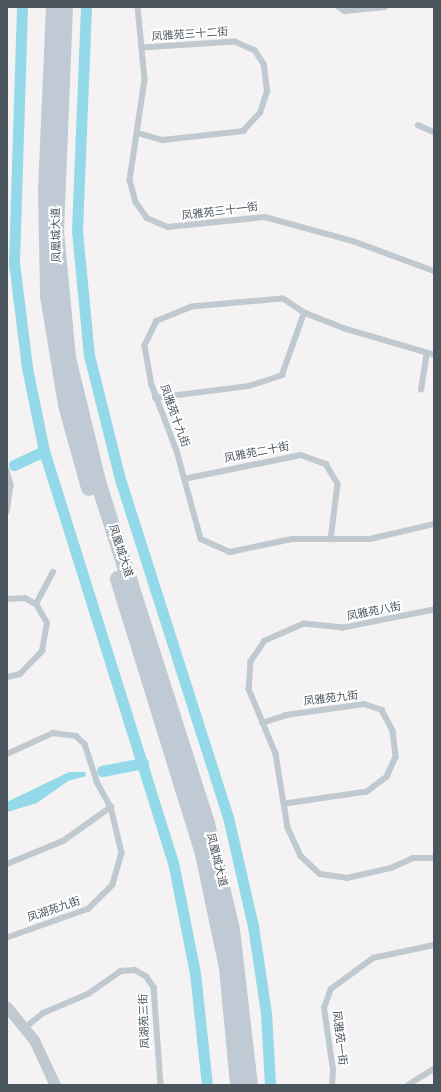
<!DOCTYPE html>
<html>
<head>
<meta charset="utf-8">
<style>
	body { margin:0 }
	#map { position:relative; width:441px; height:1092px; overflow:hidden; background:#f4f2f2; font-family:Karla,"Noto Sans SC",sans-serif }
	div>[style] { position:absolute }
	.water>* { inset:0; background:#93d9e9 }
	.canal>* { height:11px; margin:-5.5px; padding:0 5.5px; transform-origin:5.5px; border-radius:5.5px; background:#93d9e9 }
	.service>* { height:5.5px; margin:-2.75px; padding:0 2.75px; transform-origin:2.75px; border-radius:2.75px; background:#c0c9cf }
	.minor>* { height:11px; margin:-5.5px; padding:0 5.5px; transform-origin:5.5px; border-radius:5.5px; background:#c0c9cf }
	.secondary>* { height:16px; margin:-8px; padding:0 8px; transform-origin:8px; border-radius:8px; background:#c0cad4 }
	span { translate:-50% -50%; white-space:nowrap; text-align:center; line-height:1.15; -webkit-text-stroke:4px #fff; paint-order:stroke }
	.street-label { font-size:11px; color:#4a555e }
	.frame { position:absolute; inset:0; border:8px solid #4a555e; pointer-events:none }
</style>
</head>
<body>
<div id="map">
	<div class="water">
		<i style="clip-path:polygon(69px 772px,85px 772px,86px 776px,68px 781px,37px 803px,7px 812px,7px 802px)"></i>
	</div>
	<div class="canal">
		<i style="left:22px;top:7px;width:256px;rotate:91.8deg"></i>
		<i style="left:14px;top:263px;width:106px;rotate:82.9deg"></i>
		<i style="left:27px;top:368px;width:85px;rotate:78.4deg"></i>
		<i style="left:44px;top:451px;width:431px;rotate:72.6deg"></i>
		<i style="left:173px;top:862px;width:113px;rotate:78.8deg"></i>
		<i style="left:195px;top:973px;width:113px;rotate:83.9deg"></i>
		<i style="left:86px;top:7px;width:224px;rotate:92.3deg"></i>
		<i style="left:77px;top:231px;width:125px;rotate:84.5deg"></i>
		<i style="left:89px;top:355px;width:128px;rotate:76deg"></i>
		<i style="left:120px;top:479px;width:355px;rotate:72.3deg"></i>
		<i style="left:228px;top:817px;width:112px;rotate:77.1deg"></i>
		<i style="left:253px;top:926px;width:88px;rotate:81.5deg"></i>
		<i style="left:266px;top:1013px;width:72px;rotate:86.8deg"></i>
		<i style="left:14px;top:465px;width:33px;rotate:-25deg"></i>
		<i style="left:102px;top:771px;width:42px;rotate:-11deg"></i>
	</div>
	<div class="service">
		<i style="left:138px;top:7px;width:73px;rotate:84.5deg"></i>
		<i style="left:145px;top:80px;width:101px;rotate:98.5deg"></i>
		<i style="left:130px;top:180px;width:23px;rotate:75deg"></i>
		<i style="left:136px;top:202px;width:19px;rotate:55deg"></i>
		<i style="left:147px;top:218px;width:23px;rotate:23deg"></i>
		<i style="left:168px;top:227px;width:98px;rotate:-5.9deg"></i>
		<i style="left:265px;top:217px;width:91px;rotate:15.3deg"></i>
		<i style="left:353px;top:241px;width:86px;rotate:20.3deg"></i>
		<i style="left:339px;top:7px;width:7px;rotate:34deg"></i>
		<i style="left:345px;top:11px;width:40px;rotate:-5.7deg"></i>
		<i style="left:418px;top:125px;width:17px;rotate:24deg"></i>
		<i style="left:138px;top:133px;width:26px;rotate:16deg"></i>
		<i style="left:163px;top:140px;width:81px;rotate:-6.4deg"></i>
		<i style="left:243px;top:131px;width:25px;rotate:-47deg"></i>
		<i style="left:260px;top:113px;width:23px;rotate:-72deg"></i>
		<i style="left:267px;top:91px;width:26px;rotate:-97deg"></i>
		<i style="left:264px;top:65px;width:17px;rotate:-123deg"></i>
		<i style="left:255px;top:51px;width:22px;rotate:-156deg"></i>
		<i style="left:235px;top:42px;width:92px;rotate:176.3deg"></i>
		<i style="left:434px;top:355px;width:93px;rotate:-163.7deg"></i>
		<i style="left:345px;top:329px;width:44px;rotate:-158.7deg"></i>
		<i style="left:304px;top:313px;width:25px;rotate:-146deg"></i>
		<i style="left:283px;top:299px;width:91px;rotate:175deg"></i>
		<i style="left:192px;top:307px;width:38px;rotate:158deg"></i>
		<i style="left:157px;top:321px;width:28px;rotate:116deg"></i>
		<i style="left:145px;top:346px;width:40px;rotate:80deg"></i>
		<i style="left:152px;top:385px;width:71px;rotate:69.3deg"></i>
		<i style="left:177px;top:451px;width:91px;rotate:74.7deg"></i>
		<i style="left:201px;top:539px;width:32px;rotate:24deg"></i>
		<i style="left:230px;top:552px;width:63px;rotate:-11.8deg"></i>
		<i style="left:292px;top:539px;width:78px"></i>
		<i style="left:370px;top:539px;width:66px;rotate:-13.2deg"></i>
		<i style="left:421px;top:390px;width:36px;rotate:-81deg"></i>
		<i style="left:155px;top:398px;width:95px;rotate:-7.3deg"></i>
		<i style="left:249px;top:386px;width:35px;rotate:-18deg"></i>
		<i style="left:282px;top:375px;width:66px;rotate:-70.5deg"></i>
		<i style="left:7px;top:470px;width:16px;rotate:75deg"></i>
		<i style="left:11px;top:485px;width:27px;rotate:98deg"></i>
		<i style="left:184px;top:479px;width:119px;rotate:-11.6deg"></i>
		<i style="left:301px;top:455px;width:27px;rotate:20deg"></i>
		<i style="left:326px;top:464px;width:23px;rotate:59deg"></i>
		<i style="left:338px;top:484px;width:56px;rotate:97.1deg"></i>
		<i style="left:7px;top:599px;width:18px;rotate:-3deg"></i>
		<i style="left:25px;top:598px;width:13px;rotate:29deg"></i>
		<i style="left:36px;top:604px;width:36px;rotate:-62deg"></i>
		<i style="left:434px;top:610px;width:92px;rotate:168.7deg"></i>
		<i style="left:344px;top:628px;width:40px;rotate:-174.3deg"></i>
		<i style="left:304px;top:624px;width:43px;rotate:156.4deg"></i>
		<i style="left:265px;top:641px;width:25px;rotate:124deg"></i>
		<i style="left:251px;top:662px;width:27px;rotate:94deg"></i>
		<i style="left:249px;top:689px;width:70px;rotate:67.4deg"></i>
		<i style="left:276px;top:754px;width:75px;rotate:80.8deg"></i>
		<i style="left:288px;top:828px;width:31px;rotate:65deg"></i>
		<i style="left:301px;top:856px;width:26px;rotate:43deg"></i>
		<i style="left:320px;top:874px;width:27px;rotate:8deg"></i>
		<i style="left:347px;top:878px;width:45px;rotate:-12.8deg"></i>
		<i style="left:391px;top:868px;width:24px;rotate:-24deg"></i>
		<i style="left:413px;top:858px;width:21px"></i>
		<i style="left:7px;top:677px;width:13px;rotate:-13deg"></i>
		<i style="left:20px;top:674px;width:32px;rotate:-46deg"></i>
		<i style="left:42px;top:651px;width:28px;rotate:-80deg"></i>
		<i style="left:47px;top:623px;width:22px;rotate:-120deg"></i>
		<i style="left:262px;top:723px;width:25px;rotate:-18deg"></i>
		<i style="left:286px;top:715px;width:79px;rotate:-8deg"></i>
		<i style="left:364px;top:704px;width:19px;rotate:18deg"></i>
		<i style="left:382px;top:710px;width:24px;rotate:62deg"></i>
		<i style="left:393px;top:731px;width:26px;rotate:83deg"></i>
		<i style="left:396px;top:757px;width:22px;rotate:114deg"></i>
		<i style="left:387px;top:777px;width:25px;rotate:143deg"></i>
		<i style="left:367px;top:792px;width:82px;rotate:171.6deg"></i>
		<i style="left:7px;top:754px;width:51px;rotate:-24.5deg"></i>
		<i style="left:53px;top:733px;width:23px;rotate:7deg"></i>
		<i style="left:76px;top:736px;width:12px;rotate:42deg"></i>
		<i style="left:85px;top:744px;width:40px;rotate:72deg"></i>
		<i style="left:97px;top:782px;width:29px;rotate:61deg"></i>
		<i style="left:111px;top:807px;width:47px;rotate:76.6deg"></i>
		<i style="left:122px;top:853px;width:33px;rotate:106deg"></i>
		<i style="left:113px;top:885px;width:34px;rotate:135deg"></i>
		<i style="left:89px;top:909px;width:87px;rotate:160.5deg"></i>
		<i style="left:7px;top:864px;width:61px;rotate:-22.3deg"></i>
		<i style="left:63px;top:841px;width:59px;rotate:-35.3deg"></i>
		<i style="left:26px;top:1027px;width:22px;rotate:-39deg"></i>
		<i style="left:43px;top:1013px;width:49px;rotate:-22.9deg"></i>
		<i style="left:88px;top:994px;width:40px;rotate:-34.9deg"></i>
		<i style="left:121px;top:971px;width:14px;rotate:-4deg"></i>
		<i style="left:135px;top:970px;width:13px;rotate:29deg"></i>
		<i style="left:146px;top:976px;width:14px;rotate:54deg"></i>
		<i style="left:154px;top:987px;width:98px;rotate:85.9deg"></i>
		<i style="left:332px;top:1085px;width:15px;rotate:-86deg"></i>
		<i style="left:333px;top:1070px;width:63px;rotate:-98.3deg"></i>
		<i style="left:324px;top:1008px;width:20px;rotate:-70deg"></i>
		<i style="left:331px;top:989px;width:52px;rotate:-36.4deg"></i>
		<i style="left:373px;top:958px;width:62px;rotate:-12deg"></i>
		<i style="left:408px;top:1085px;width:31px;rotate:-32deg"></i>
	</div>
	<div class="minor">
		<i style="left:7px;top:1007px;width:43px;rotate:50.7deg"></i>
		<i style="left:34px;top:1040px;width:50px;rotate:65deg"></i>
	</div>
	<div class="secondary">
		<i style="left:54px;top:7px;width:181px;rotate:92.5deg"></i>
		<i style="left:46px;top:188px;width:108px;rotate:88.9deg"></i>
		<i style="left:48px;top:296px;width:110px;rotate:80.6deg"></i>
		<i style="left:66px;top:405px;width:86px;rotate:74.5deg"></i>
		<i style="left:65px;top:7px;width:224px;rotate:92.3deg"></i>
		<i style="left:56px;top:231px;width:128px;rotate:84.6deg"></i>
		<i style="left:68px;top:358px;width:131px;rotate:76.3deg"></i>
		<i style="left:99px;top:485px;width:355px;rotate:72.3deg"></i>
		<i style="left:207px;top:823px;width:110px;rotate:76.8deg"></i>
		<i style="left:232px;top:930px;width:156px;rotate:83.4deg"></i>
		<i style="left:118px;top:579px;width:288px;rotate:72.8deg"></i>
		<i style="left:203px;top:854px;width:116px;rotate:78.1deg"></i>
		<i style="left:227px;top:968px;width:118px;rotate:84.6deg"></i>
	</div>
	<div class="street-label">
		<span style="left:190px;top:35px;rotate:-4deg">凤雅苑三十二街</span>
		<span style="left:220px;top:212px;rotate:-7deg">凤雅苑三十一街</span>
		<span style="left:57px;top:235px;rotate:-91deg">凤凰城大道</span>
		<span style="left:174px;top:416px;rotate:70deg">凤雅苑十九街</span>
		<span style="left:257px;top:453px;rotate:-11deg">凤雅苑二十街</span>
		<span style="left:120px;top:551px;rotate:72deg">凤凰城大道</span>
		<span style="left:374px;top:612px;rotate:-11deg">凤雅苑八街</span>
		<span style="left:331px;top:699px;rotate:-7deg">凤雅苑九街</span>
		<span style="left:216px;top:860px;rotate:76deg">凤凰城大道</span>
		<span style="left:54px;top:910px;rotate:-19deg">凤湖苑九街</span>
		<span style="left:145px;top:1021px;rotate:-92deg">凤湖苑三街</span>
		<span style="left:339px;top:1038px;rotate:83deg">凤雅苑一街</span>
	</div>
	<div class="frame"></div>
</div>
</body>
</html>
